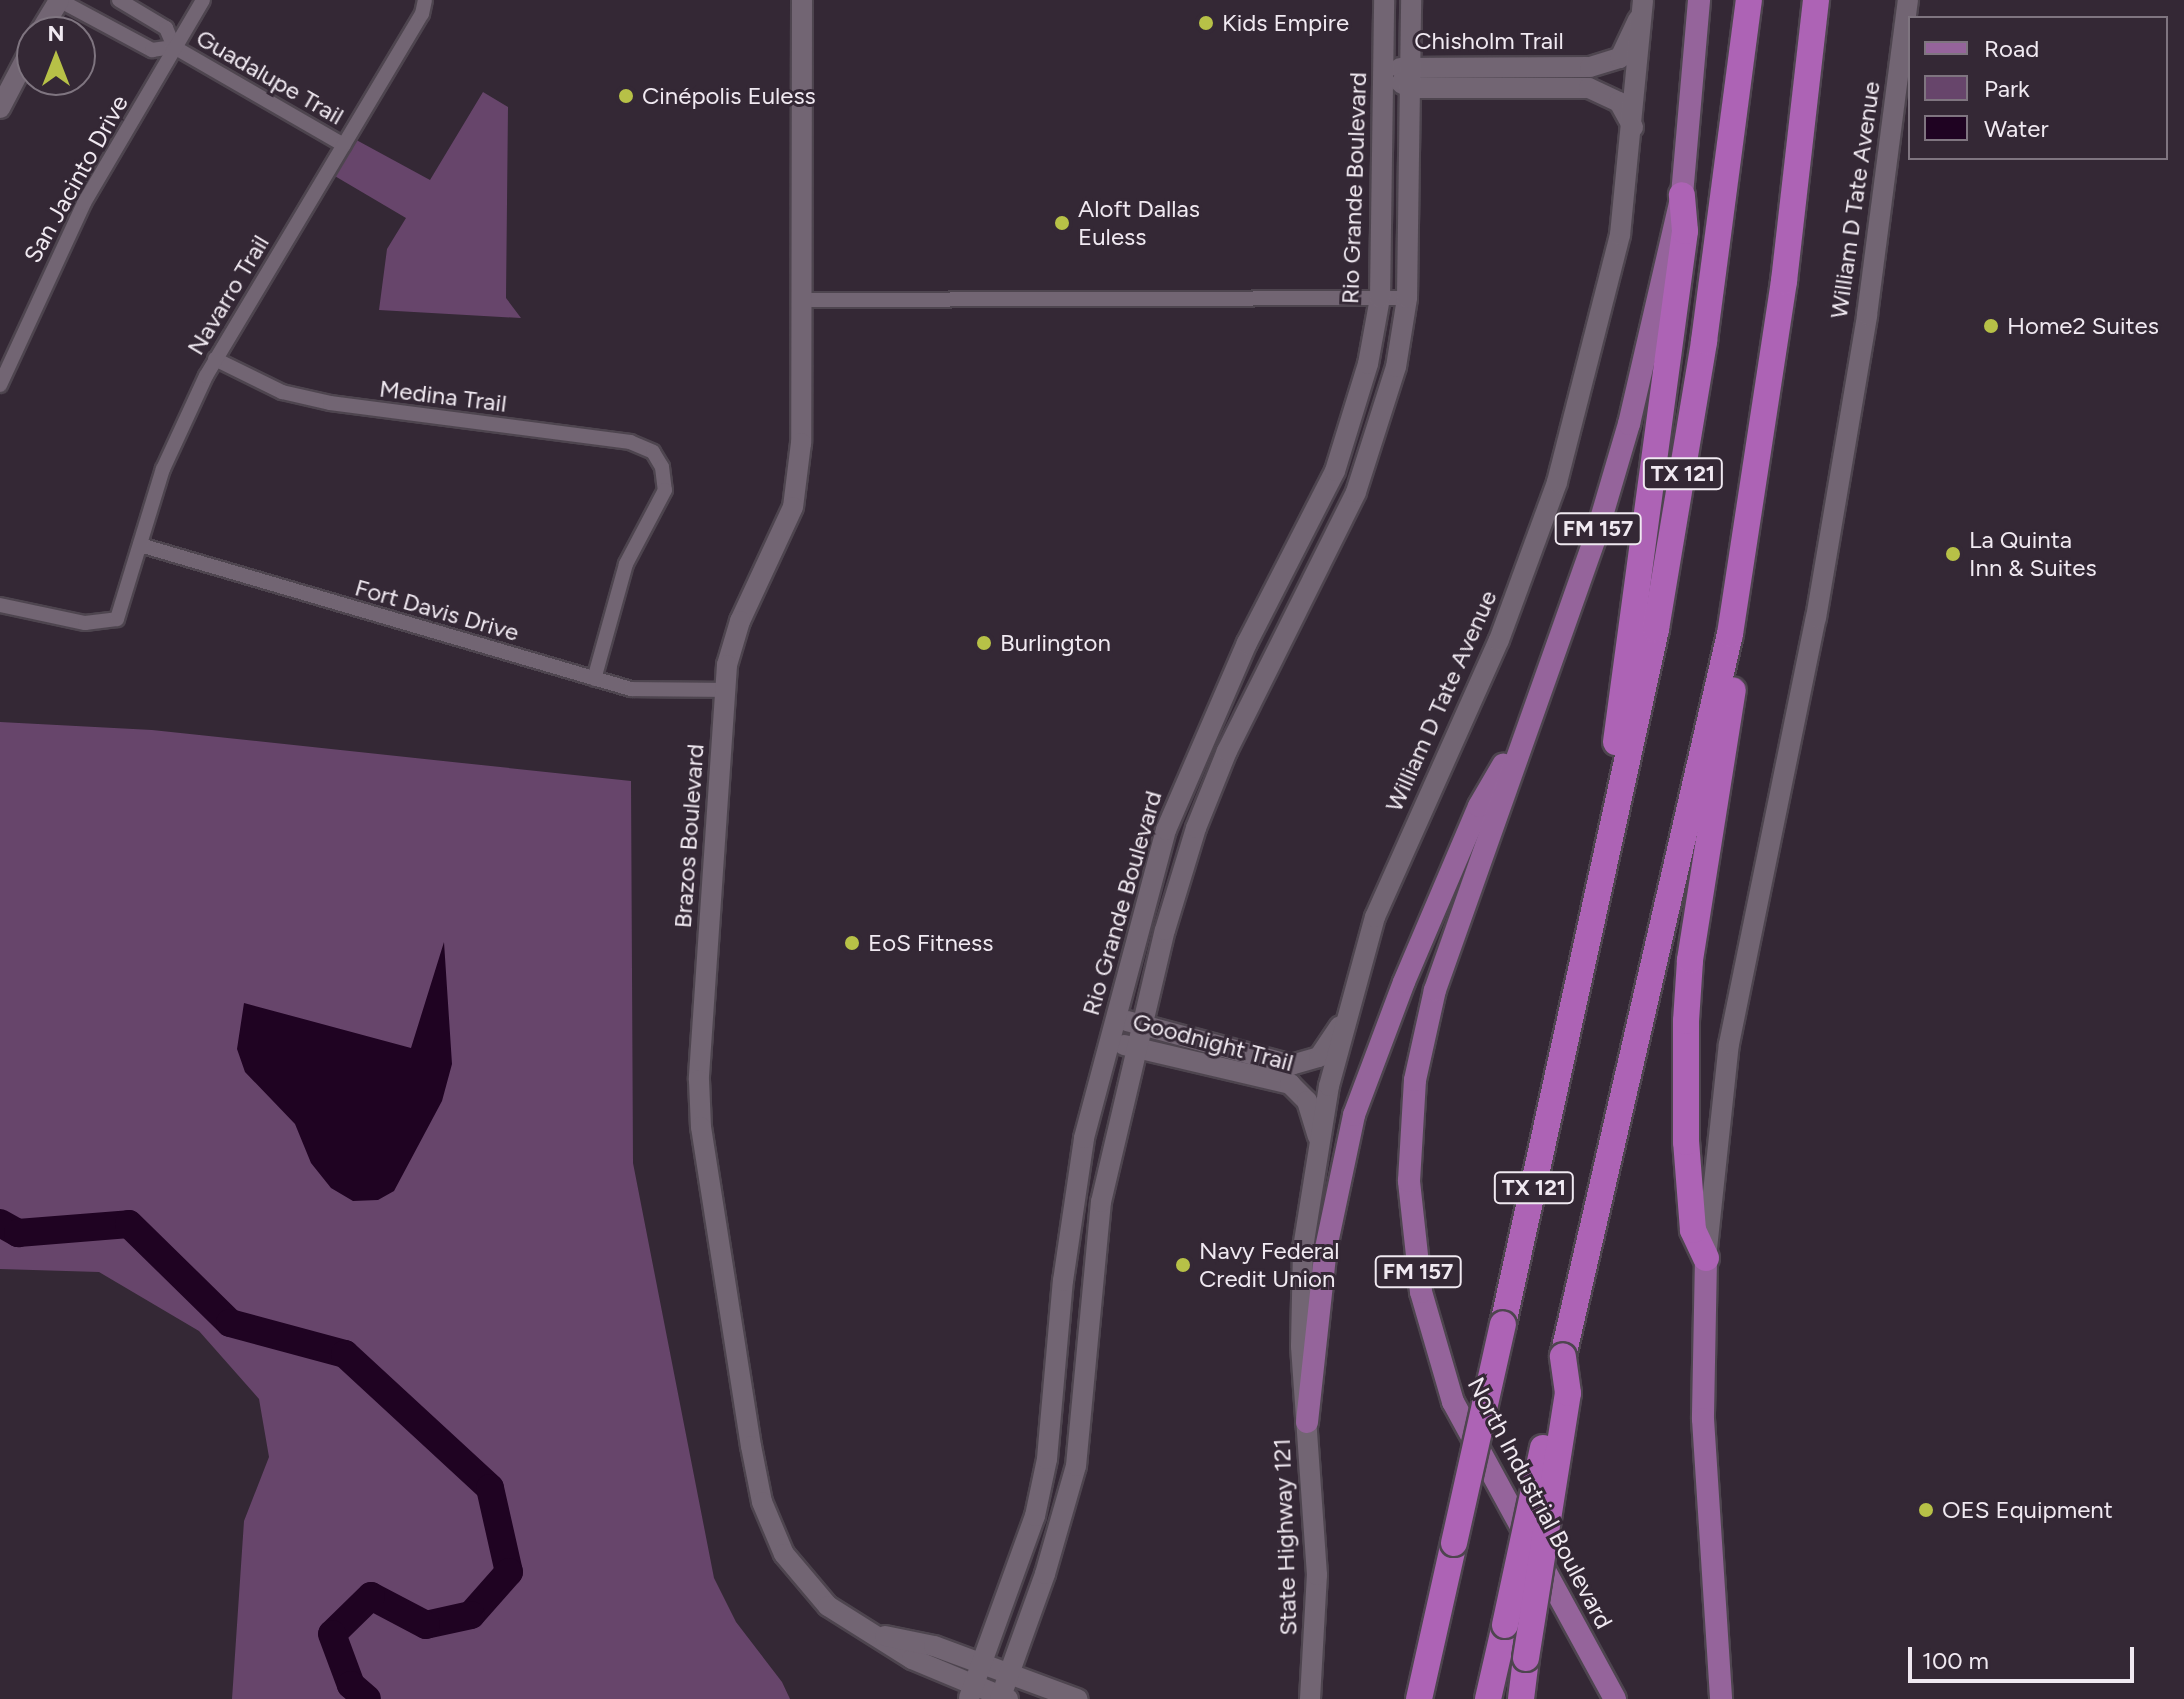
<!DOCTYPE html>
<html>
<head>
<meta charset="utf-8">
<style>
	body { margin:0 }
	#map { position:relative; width:2184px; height:1699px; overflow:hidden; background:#342835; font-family:Figtree,sans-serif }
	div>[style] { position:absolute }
	.green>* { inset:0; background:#67456b }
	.water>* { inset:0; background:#1f0322 }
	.river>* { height:28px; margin:-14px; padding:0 14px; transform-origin:14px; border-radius:14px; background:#1f0322 }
	.roads { filter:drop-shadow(2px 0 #4e454f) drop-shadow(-2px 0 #4e454f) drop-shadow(0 2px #4e454f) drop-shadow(0 -2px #4e454f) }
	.street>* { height:14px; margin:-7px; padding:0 7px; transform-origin:7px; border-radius:7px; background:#726573 }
	.secondary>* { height:20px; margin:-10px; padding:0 10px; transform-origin:10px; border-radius:10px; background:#726573 }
	.primary>* { height:22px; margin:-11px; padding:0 11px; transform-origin:11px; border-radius:11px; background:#95649b }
	.highway>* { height:26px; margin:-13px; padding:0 13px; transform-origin:13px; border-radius:13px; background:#ad63b5 }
	.bridges { filter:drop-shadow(2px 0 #4e454f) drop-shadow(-2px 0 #4e454f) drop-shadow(0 2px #4e454f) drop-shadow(0 -2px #4e454f) }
	.highway-bridge>* { height:26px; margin:-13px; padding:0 13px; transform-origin:13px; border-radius:13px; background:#ad63b5 }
	.dots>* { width:22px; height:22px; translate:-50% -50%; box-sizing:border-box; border:4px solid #342835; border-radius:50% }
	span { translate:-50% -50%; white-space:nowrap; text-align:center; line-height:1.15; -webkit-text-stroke:6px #342835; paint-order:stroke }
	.shield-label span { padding:2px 6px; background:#342835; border:2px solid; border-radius:6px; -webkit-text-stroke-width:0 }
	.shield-label { font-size:22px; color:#f0e9f1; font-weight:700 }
	.poi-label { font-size:24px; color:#f0e9f1 }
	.left { translate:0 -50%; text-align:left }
	.street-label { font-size:24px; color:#f0e9f1 }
	.legend { position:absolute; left:1908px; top:16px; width:260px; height:144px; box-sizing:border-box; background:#342835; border:2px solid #7f7580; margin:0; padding:10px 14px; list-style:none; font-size:24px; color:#f0e9f1 }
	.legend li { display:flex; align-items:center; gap:16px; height:40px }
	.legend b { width:40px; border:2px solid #7f7580 }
	.north { position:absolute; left:16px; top:16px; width:80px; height:80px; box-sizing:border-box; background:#342835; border:2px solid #7f7580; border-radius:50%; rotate:0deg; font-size:22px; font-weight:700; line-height:32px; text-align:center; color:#f0e9f1 }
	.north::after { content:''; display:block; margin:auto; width:28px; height:36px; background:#b7c147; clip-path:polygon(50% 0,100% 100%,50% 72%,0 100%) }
	.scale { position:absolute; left:1908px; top:1647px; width:226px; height:36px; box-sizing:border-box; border:4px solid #f0e9f1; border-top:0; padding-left:10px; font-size:24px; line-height:28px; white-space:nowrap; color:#f0e9f1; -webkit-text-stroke:6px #342835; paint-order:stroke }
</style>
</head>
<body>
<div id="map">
	<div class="green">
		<i style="clip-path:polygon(483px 92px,508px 107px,506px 298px,521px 318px,379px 310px,387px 249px,406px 218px,328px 172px,349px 136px,430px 180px)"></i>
		<i style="clip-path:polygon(0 722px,152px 730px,631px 781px,633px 1163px,714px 1578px,736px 1622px,782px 1682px,790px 1699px,232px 1699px,244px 1521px,269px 1457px,259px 1399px,199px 1331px,99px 1272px,0 1269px)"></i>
	</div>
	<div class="water">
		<i style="clip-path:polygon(444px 942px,452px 1064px,442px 1101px,394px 1191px,378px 1200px,353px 1201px,331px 1188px,311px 1163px,295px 1124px,245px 1072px,237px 1049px,244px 1003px,411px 1048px)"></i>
	</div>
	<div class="river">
		<i style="left:0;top:1223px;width:21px;rotate:29deg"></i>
		<i style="left:18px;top:1233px;width:111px;rotate:-4.6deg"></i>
		<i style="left:129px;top:1224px;width:141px;rotate:44.4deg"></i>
		<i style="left:230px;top:1323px;width:119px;rotate:15.1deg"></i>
		<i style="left:345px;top:1354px;width:197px;rotate:42.7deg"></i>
		<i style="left:490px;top:1488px;width:86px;rotate:77.3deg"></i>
		<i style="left:509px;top:1572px;width:57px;rotate:131.5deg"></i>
		<i style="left:471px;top:1615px;width:46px;rotate:167.5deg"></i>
		<i style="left:426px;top:1625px;width:62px;rotate:-152.2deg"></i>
		<i style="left:371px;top:1596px;width:54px;rotate:135.7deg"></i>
		<i style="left:332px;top:1634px;width:54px;rotate:69.6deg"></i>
		<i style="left:351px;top:1685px;width:21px;rotate:41deg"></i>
	</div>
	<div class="roads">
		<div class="street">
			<i style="left:59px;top:0;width:106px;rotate:28.3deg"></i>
			<i style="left:152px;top:50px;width:22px;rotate:-8deg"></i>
			<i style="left:119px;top:0;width:55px;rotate:30.8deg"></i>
			<i style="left:166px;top:28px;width:21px;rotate:67deg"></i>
			<i style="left:174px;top:47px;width:196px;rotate:30deg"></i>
			<i style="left:801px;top:300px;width:606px;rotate:-0.19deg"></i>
			<i style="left:215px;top:359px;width:75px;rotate:26.2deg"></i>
			<i style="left:282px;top:392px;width:49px;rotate:12.9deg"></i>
			<i style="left:330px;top:403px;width:303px;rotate:7.4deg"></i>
			<i style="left:630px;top:442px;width:25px;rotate:23deg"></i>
			<i style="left:653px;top:452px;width:17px;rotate:59deg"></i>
			<i style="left:662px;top:467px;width:23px;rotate:83deg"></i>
			<i style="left:665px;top:490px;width:84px;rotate:117.8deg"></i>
			<i style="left:626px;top:564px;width:119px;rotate:105.5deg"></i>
			<i style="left:0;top:385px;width:200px;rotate:-65.2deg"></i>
			<i style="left:84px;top:203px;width:235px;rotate:-59.6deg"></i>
			<i style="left:140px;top:545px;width:512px;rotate:16.35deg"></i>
			<i style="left:631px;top:689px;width:94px;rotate:0.6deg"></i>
			<i style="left:0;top:605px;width:87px;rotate:12deg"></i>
			<i style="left:85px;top:623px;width:32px;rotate:-7deg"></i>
			<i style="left:117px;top:619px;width:157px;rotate:-73deg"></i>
			<i style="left:163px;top:469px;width:102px;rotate:-65.2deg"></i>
			<i style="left:206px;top:376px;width:422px;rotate:-59.2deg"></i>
			<i style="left:422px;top:14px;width:14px;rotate:-78deg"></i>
		</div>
		<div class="secondary">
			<i style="left:802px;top:0;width:443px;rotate:90.1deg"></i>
			<i style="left:801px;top:443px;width:64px;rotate:97.1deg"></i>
			<i style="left:793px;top:507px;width:126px;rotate:114.9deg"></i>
			<i style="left:740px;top:621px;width:46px;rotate:106.5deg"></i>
			<i style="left:727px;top:665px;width:416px;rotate:93.9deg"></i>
			<i style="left:699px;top:1080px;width:47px;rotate:87.6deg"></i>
			<i style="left:701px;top:1127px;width:323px;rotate:81.1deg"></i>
			<i style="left:751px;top:1446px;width:57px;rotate:78.9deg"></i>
			<i style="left:762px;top:1502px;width:56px;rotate:67.1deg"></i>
			<i style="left:784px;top:1554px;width:68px;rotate:49.8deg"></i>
			<i style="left:828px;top:1606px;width:99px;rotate:32.2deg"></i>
			<i style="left:912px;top:1659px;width:104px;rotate:22.6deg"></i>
			<i style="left:40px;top:32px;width:37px;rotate:-59deg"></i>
			<i style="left:1400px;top:68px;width:190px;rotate:-0.3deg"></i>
			<i style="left:1590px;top:67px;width:31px;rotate:-17deg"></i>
			<i style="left:1620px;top:58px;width:42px;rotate:-64.7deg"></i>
			<i style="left:1401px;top:83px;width:11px;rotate:27deg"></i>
			<i style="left:1411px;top:88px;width:178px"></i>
			<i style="left:1589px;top:88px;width:33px;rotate:25deg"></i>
			<i style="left:1619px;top:102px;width:29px;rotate:61deg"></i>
			<i style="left:0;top:108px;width:69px;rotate:-62.3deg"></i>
			<i style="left:1127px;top:1021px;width:170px;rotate:15deg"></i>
			<i style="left:1291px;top:1065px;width:29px;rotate:-16deg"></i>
			<i style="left:1319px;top:1057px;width:37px;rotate:-56deg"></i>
			<i style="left:1124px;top:1045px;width:171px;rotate:13.2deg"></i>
			<i style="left:1290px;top:1084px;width:24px;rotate:45deg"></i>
			<i style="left:1307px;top:1101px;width:37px;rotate:73deg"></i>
			<i style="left:1706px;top:1258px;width:215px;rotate:-83.9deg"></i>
			<i style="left:1729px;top:1044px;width:435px;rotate:-78.5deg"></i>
			<i style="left:1816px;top:618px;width:307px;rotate:-80.4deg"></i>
			<i style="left:1867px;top:315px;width:318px;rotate:-82.6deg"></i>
			<i style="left:885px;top:1636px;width:50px;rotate:11.5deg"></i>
			<i style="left:934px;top:1646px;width:153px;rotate:20.3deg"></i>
			<i style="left:969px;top:1698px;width:194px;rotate:-70.1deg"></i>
			<i style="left:1035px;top:1516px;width:58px;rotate:-78.1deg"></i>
			<i style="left:1047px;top:1459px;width:179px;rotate:-84.9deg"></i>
			<i style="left:1063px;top:1281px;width:145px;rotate:-81.6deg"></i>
			<i style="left:1084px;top:1138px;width:319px;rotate:-75.1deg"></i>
			<i style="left:1166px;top:830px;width:204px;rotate:-66.6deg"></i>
			<i style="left:1247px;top:643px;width:193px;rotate:-62.9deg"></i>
			<i style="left:1335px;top:471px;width:112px;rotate:-72.9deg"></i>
			<i style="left:1368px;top:364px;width:67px;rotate:-79.7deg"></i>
			<i style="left:1380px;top:298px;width:298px;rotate:-89.2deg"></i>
			<i style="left:1000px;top:1699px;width:133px;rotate:-70.2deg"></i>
			<i style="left:1045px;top:1574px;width:112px;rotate:-74deg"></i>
			<i style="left:1076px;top:1466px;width:265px;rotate:-84.6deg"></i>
			<i style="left:1101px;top:1202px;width:279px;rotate:-76.8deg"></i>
			<i style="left:1165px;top:930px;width:107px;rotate:-73.1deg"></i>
			<i style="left:1196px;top:828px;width:83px;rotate:-68.1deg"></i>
			<i style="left:1227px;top:751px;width:289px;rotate:-63.5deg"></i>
			<i style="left:1356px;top:492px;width:131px;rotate:-72.3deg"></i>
			<i style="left:1396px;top:367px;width:70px;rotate:-80.9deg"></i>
			<i style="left:1407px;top:298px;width:298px;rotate:-89.2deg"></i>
			<i style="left:1310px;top:1699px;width:124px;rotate:-86.8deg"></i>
			<i style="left:1317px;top:1575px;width:230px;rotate:-94deg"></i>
			<i style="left:1301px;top:1346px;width:98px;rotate:-88.8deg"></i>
			<i style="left:1303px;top:1248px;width:164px;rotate:-80.9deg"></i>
			<i style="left:1329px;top:1086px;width:175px;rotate:-74.8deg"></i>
			<i style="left:1375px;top:917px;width:303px;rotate:-65.9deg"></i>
			<i style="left:1499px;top:640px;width:168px;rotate:-69.8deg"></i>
			<i style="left:1557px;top:482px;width:255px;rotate:-75.7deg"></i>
			<i style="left:1620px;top:235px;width:236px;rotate:-84.4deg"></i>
		</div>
		<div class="primary">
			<i style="left:1706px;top:1258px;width:161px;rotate:91.1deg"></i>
			<i style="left:1703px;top:1419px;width:281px;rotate:86.3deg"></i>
			<i style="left:1307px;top:1422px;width:175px;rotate:-83.8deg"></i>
			<i style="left:1326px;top:1248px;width:136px;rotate:-78.1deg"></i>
			<i style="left:1354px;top:1115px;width:142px;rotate:-69.4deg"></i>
			<i style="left:1404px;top:982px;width:191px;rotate:-66.9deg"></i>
			<i style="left:1479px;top:806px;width:48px;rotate:-59.7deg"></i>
			<i style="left:1615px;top:1699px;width:338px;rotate:-118.6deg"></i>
			<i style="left:1453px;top:1402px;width:115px;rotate:-106.2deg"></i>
			<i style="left:1421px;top:1292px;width:112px;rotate:-96.2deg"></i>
			<i style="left:1409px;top:1181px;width:101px;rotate:-86.6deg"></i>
			<i style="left:1415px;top:1080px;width:92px;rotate:-77.5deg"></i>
			<i style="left:1435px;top:990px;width:489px;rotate:-70.5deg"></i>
			<i style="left:1598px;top:529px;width:109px;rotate:-73.6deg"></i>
			<i style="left:1629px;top:424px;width:235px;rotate:-77deg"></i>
			<i style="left:1682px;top:195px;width:196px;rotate:-85deg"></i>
		</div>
		<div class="highway">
			<i style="left:1616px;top:742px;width:516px;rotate:-82.31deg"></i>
			<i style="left:1685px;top:231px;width:36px;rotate:-95deg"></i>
			<i style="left:1706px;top:1258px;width:31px;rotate:-115deg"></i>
			<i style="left:1693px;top:1230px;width:88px;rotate:-94.5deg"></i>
			<i style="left:1686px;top:1142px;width:121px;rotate:-90deg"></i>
			<i style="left:1686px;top:1021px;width:61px;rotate:-86.2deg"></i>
			<i style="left:1690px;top:960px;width:273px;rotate:-81deg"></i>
			<i style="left:1503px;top:1324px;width:712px;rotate:-77.58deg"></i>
			<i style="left:1656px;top:629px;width:292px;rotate:-80.5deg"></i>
			<i style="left:1704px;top:341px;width:344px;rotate:-82.5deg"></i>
			<i style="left:1563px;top:1356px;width:741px;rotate:-76.98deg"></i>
			<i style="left:1730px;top:634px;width:357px;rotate:-81.3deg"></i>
			<i style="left:1784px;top:281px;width:283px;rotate:-83.5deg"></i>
			<i style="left:1419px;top:1699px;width:160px;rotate:-77.4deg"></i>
			<i style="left:1488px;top:1699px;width:76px;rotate:-77.1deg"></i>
			<i style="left:1521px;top:1699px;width:41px;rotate:-83deg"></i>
		</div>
	</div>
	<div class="bridges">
		<div class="highway-bridge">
			<i style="left:1454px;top:1543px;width:224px;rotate:-77.4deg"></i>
			<i style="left:1505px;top:1625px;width:181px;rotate:-77.9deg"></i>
			<i style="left:1526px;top:1658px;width:268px;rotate:-81deg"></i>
			<i style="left:1568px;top:1393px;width:37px;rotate:-98deg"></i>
		</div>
	</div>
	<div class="dots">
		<i style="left:1206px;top:23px;background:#b7c147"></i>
		<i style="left:626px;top:96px;background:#b7c147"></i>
		<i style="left:1062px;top:223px;background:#b7c147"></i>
		<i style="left:1991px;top:326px;background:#b7c147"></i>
		<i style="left:1953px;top:554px;background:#b7c147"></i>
		<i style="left:984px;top:643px;background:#b7c147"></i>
		<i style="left:852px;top:943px;background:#b7c147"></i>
		<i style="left:1183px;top:1265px;background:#b7c147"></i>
		<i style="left:1926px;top:1510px;background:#b7c147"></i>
	</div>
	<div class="shield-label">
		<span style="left:1683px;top:474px">TX 121</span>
		<span style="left:1598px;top:529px">FM 157</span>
		<span style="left:1534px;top:1188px">TX 121</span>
		<span style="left:1418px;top:1272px">FM 157</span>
	</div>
	<div class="poi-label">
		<span class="left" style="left:1222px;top:23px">Kids Empire</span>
		<span class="left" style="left:642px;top:96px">Cinépolis Euless</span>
		<span class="left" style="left:1078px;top:223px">Aloft Dallas<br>Euless</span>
		<span class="left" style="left:2007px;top:326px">Home2 Suites</span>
		<span class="left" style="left:1969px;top:554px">La Quinta<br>Inn &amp; Suites</span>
		<span class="left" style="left:1000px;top:643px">Burlington</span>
		<span class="left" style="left:868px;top:943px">EoS Fitness</span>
		<span class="left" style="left:1199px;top:1265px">Navy Federal<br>Credit Union</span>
		<span class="left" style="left:1942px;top:1510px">OES Equipment</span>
	</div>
	<div class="street-label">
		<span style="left:1489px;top:41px">Chisholm Trail</span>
		<span style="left:270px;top:77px;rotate:30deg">Guadalupe Trail</span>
		<span style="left:76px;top:179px;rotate:-61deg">San Jacinto Drive</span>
		<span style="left:1354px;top:188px;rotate:-88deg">Rio Grande Boulevard</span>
		<span style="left:1855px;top:200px;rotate:-82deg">William D Tate Avenue</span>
		<span style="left:228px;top:295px;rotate:-59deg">Navarro Trail</span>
		<span style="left:443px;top:396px;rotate:7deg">Medina Trail</span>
		<span style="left:437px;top:610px;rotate:16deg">Fort Davis Drive</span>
		<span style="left:1441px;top:701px;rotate:-66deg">William D Tate Avenue</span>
		<span style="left:689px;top:836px;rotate:-86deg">Brazos Boulevard</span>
		<span style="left:1122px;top:903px;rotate:-74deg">Rio Grande Boulevard</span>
		<span style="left:1213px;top:1042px;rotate:15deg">Goodnight Trail</span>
		<span style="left:1540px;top:1503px;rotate:62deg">North Industrial Boulevard</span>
		<span style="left:1285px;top:1537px;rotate:-92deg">State Highway 121</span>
	</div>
	<ul class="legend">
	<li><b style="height:10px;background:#95649b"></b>Road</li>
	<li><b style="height:22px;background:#67456b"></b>Park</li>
	<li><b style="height:22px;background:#1f0322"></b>Water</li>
	</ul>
	<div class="north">N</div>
	<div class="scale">100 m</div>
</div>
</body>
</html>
